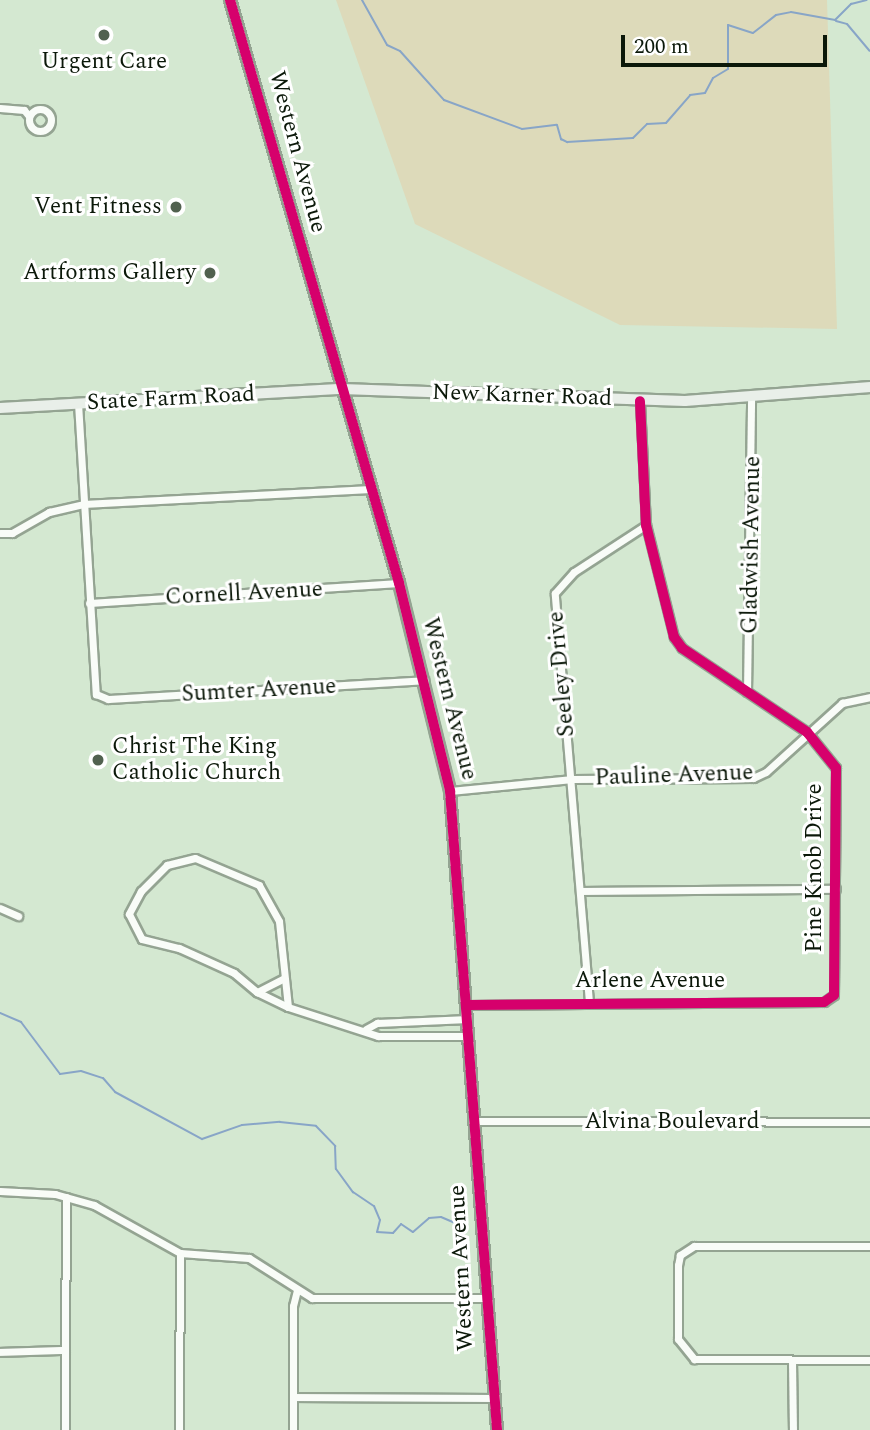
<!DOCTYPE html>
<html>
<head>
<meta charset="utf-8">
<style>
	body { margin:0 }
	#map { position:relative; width:870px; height:1430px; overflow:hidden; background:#d4e8d1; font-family:Spectral,serif }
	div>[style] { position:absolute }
	.green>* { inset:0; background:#dddaba }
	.stream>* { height:2px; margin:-1px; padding:0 1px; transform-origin:1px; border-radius:1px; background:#88a5c7 }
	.roads { filter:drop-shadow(2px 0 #94a492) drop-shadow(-2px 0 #94a492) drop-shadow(0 2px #94a492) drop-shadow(0 -2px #94a492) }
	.minor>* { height:7px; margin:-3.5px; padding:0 3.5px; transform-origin:3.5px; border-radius:3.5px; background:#f9fcf8 }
	.minor>.ring { margin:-3.5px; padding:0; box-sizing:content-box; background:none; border:7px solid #f9fcf8; border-radius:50% }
	.secondary>* { height:10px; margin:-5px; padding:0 5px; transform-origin:5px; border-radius:5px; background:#e9efe9 }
	.primary>* { height:10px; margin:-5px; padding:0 5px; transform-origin:5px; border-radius:5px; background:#dae2d9 }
	.cycleway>* { height:10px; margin:-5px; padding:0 5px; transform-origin:5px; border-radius:5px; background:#d6006c }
	.dots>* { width:19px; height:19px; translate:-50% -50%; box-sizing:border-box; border:4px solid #fff; border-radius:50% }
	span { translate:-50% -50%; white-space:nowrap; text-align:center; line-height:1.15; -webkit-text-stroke:6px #fff; paint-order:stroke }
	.poi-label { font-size:23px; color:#0b1809 }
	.right { translate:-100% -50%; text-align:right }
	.left { translate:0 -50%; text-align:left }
	.street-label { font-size:23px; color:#0b1809 }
	.scale { position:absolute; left:621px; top:35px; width:206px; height:32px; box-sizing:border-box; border:4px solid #0b1809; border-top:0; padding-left:9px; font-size:21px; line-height:24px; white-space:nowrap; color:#0b1809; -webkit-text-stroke:5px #fff; paint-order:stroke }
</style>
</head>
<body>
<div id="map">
	<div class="green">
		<i style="clip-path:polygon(336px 0,827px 0,837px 329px,620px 325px,415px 224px)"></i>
	</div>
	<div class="stream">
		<i style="left:362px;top:0;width:51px;rotate:60.9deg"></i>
		<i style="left:387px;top:45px;width:14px;rotate:25deg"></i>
		<i style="left:400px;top:51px;width:66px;rotate:48.1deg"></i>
		<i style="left:444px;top:100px;width:83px;rotate:20.4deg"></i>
		<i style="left:522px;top:129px;width:35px;rotate:-7deg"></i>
		<i style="left:557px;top:125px;width:15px;rotate:74deg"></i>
		<i style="left:561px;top:139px;width:7px;rotate:27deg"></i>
		<i style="left:567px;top:142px;width:66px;rotate:-3.5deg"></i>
		<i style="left:633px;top:138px;width:20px;rotate:-45deg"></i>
		<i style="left:647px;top:124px;width:19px;rotate:-3deg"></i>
		<i style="left:666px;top:123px;width:37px;rotate:-49deg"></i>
		<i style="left:690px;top:95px;width:15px;rotate:-8deg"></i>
		<i style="left:705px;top:93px;width:17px;rotate:-62deg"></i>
		<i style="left:713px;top:78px;width:17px;rotate:-31deg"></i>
		<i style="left:728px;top:69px;width:44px;rotate:-90deg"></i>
		<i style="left:728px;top:25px;width:26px;rotate:18deg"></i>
		<i style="left:753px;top:33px;width:29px;rotate:-38deg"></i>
		<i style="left:776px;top:15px;width:15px;rotate:-11deg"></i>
		<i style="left:791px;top:12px;width:45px;rotate:10.3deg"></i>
		<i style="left:835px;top:20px;width:23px;rotate:-45deg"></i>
		<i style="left:851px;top:4px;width:16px;rotate:-14deg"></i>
		<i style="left:836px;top:21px;width:11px;rotate:15deg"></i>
		<i style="left:847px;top:24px;width:35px;rotate:50deg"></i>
		<i style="left:0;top:1013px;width:23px;rotate:23deg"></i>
		<i style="left:21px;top:1022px;width:65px;rotate:53.1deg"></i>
		<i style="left:60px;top:1074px;width:21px;rotate:-8deg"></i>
		<i style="left:81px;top:1071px;width:23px;rotate:18deg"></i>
		<i style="left:103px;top:1078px;width:18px;rotate:49deg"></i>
		<i style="left:115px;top:1092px;width:99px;rotate:28.4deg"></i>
		<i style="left:202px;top:1139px;width:42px;rotate:-19.3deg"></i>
		<i style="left:242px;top:1125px;width:38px;rotate:-5deg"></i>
		<i style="left:280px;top:1122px;width:36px;rotate:6deg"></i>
		<i style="left:316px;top:1126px;width:28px;rotate:46deg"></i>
		<i style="left:335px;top:1146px;width:23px;rotate:88deg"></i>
		<i style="left:336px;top:1169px;width:29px;rotate:54deg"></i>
		<i style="left:353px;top:1192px;width:25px;rotate:34deg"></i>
		<i style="left:374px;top:1206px;width:15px;rotate:67deg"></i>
		<i style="left:380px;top:1220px;width:12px;rotate:104deg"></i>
		<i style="left:377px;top:1232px;width:16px;rotate:4deg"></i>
		<i style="left:393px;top:1233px;width:12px;rotate:-48deg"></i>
		<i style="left:401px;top:1224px;width:14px;rotate:34deg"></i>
		<i style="left:413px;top:1232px;width:21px;rotate:-41deg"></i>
		<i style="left:429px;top:1218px;width:12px;rotate:-5deg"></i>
		<i style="left:441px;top:1217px;width:21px;rotate:23deg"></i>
	</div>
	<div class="roads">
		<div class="minor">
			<i style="left:0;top:108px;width:24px;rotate:5deg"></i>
			<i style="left:24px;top:110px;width:8px;rotate:50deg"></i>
			<i class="ring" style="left:29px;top:109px;width:15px;height:15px"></i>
			<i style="left:78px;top:403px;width:292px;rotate:86.5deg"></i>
			<i style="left:96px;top:694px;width:13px;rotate:23deg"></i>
			<i style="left:108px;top:699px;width:317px;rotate:-3.4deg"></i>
			<i style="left:0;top:533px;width:12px"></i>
			<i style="left:12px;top:533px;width:43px;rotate:-29.6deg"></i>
			<i style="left:49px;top:512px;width:35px;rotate:-13deg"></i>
			<i style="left:83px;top:504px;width:288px;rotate:-3deg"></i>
			<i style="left:89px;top:603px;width:311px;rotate:-3.7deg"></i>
			<i style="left:747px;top:692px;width:294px;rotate:-89.2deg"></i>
			<i style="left:450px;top:791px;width:123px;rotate:-5.6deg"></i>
			<i style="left:572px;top:779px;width:181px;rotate:-0.3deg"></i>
			<i style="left:753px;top:778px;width:14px;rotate:-25deg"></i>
			<i style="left:766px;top:772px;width:103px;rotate:-42.2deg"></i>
			<i style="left:842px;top:703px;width:29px;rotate:-12deg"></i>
			<i style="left:583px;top:891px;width:253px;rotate:-0.5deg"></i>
			<i style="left:0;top:908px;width:20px;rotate:24deg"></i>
			<i style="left:257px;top:992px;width:30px;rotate:-27deg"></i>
			<i style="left:589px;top:1002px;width:410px;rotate:-94.8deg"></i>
			<i style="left:555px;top:593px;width:28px;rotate:-48deg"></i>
			<i style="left:574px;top:572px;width:86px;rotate:-33.1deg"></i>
			<i style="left:468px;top:1005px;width:356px;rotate:-0.5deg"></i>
			<i style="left:824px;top:1002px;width:12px;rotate:-35deg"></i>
			<i style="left:834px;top:995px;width:227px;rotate:-89.5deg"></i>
			<i style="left:836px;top:768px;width:46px;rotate:-128.9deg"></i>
			<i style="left:807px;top:732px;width:151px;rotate:-146.1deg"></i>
			<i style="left:682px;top:648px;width:14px;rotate:-126deg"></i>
			<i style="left:674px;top:637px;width:115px;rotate:-104deg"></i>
			<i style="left:646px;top:525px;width:124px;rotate:-92.8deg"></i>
			<i style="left:288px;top:1007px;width:86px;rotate:-96deg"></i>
			<i style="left:279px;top:921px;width:41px;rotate:-119.1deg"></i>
			<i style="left:259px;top:885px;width:69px;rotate:-157.1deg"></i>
			<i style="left:195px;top:858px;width:29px;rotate:166deg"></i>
			<i style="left:167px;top:865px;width:37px;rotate:135deg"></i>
			<i style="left:141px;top:891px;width:26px;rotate:118deg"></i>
			<i style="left:129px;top:914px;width:28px;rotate:63deg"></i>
			<i style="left:142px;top:939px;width:38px;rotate:14deg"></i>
			<i style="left:179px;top:948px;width:60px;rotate:24.4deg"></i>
			<i style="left:234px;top:973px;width:30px;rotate:40deg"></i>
			<i style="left:257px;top:992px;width:34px;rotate:26deg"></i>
			<i style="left:288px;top:1007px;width:95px;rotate:17.9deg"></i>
			<i style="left:378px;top:1036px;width:91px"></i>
			<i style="left:366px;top:1029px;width:13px;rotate:-29deg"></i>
			<i style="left:377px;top:1023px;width:91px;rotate:-2.5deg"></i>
			<i style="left:474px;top:1121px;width:396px;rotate:0.1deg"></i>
			<i style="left:0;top:1191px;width:55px;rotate:3.1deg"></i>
			<i style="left:55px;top:1194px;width:41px;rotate:15.8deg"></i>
			<i style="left:94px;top:1205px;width:98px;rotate:29.2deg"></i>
			<i style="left:180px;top:1253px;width:69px;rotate:4.1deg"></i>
			<i style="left:249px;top:1258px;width:75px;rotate:32.4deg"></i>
			<i style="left:312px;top:1298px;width:173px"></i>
			<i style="left:870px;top:1246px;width:176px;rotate:180deg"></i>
			<i style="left:694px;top:1246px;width:17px;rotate:147deg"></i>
			<i style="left:680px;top:1255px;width:10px;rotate:101deg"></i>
			<i style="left:678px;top:1265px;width:74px;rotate:90deg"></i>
			<i style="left:678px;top:1339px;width:26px;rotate:51deg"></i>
			<i style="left:694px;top:1359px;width:176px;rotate:0.3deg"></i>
			<i style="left:0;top:1352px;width:65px;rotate:-1.8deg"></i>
			<i style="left:792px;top:1361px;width:69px;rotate:89.2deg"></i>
			<i style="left:293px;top:1397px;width:199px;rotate:0.3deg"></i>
			<i style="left:65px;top:1430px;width:233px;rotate:-89.8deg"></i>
			<i style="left:179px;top:1430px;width:177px;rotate:-89.7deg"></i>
			<i style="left:293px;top:1430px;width:124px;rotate:-90deg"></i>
			<i style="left:293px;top:1306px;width:16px;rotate:-76deg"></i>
		</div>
		<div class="secondary">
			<i style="left:0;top:408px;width:343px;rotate:-3.2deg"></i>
			<i style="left:342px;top:389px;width:343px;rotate:2deg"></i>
			<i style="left:685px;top:401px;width:186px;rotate:-4.3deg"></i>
		</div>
		<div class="primary">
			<i style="left:230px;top:0;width:607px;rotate:73.83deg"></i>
			<i style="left:399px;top:583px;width:214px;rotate:76.2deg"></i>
			<i style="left:450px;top:791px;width:641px;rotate:85.79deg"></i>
		</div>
	</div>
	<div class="cycleway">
		<i style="left:230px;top:0;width:607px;rotate:73.83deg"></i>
		<i style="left:399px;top:583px;width:214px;rotate:76.2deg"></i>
		<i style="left:450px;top:791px;width:641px;rotate:85.79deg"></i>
		<i style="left:468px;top:1005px;width:356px;rotate:-0.5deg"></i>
		<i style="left:824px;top:1002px;width:12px;rotate:-35deg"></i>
		<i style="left:834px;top:995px;width:227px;rotate:-89.5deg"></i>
		<i style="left:836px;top:768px;width:46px;rotate:-128.9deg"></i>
		<i style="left:807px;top:732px;width:151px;rotate:-146.1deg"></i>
		<i style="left:682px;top:648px;width:14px;rotate:-126deg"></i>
		<i style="left:674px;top:637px;width:115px;rotate:-104deg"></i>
		<i style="left:646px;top:525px;width:124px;rotate:-92.8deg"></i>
	</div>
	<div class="dots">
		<i style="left:104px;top:35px;background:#51614f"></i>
		<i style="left:176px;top:207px;background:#51614f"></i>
		<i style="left:210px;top:273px;background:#51614f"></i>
		<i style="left:98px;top:760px;background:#51614f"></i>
	</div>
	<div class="poi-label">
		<span style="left:104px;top:62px">Urgent Care</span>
		<span class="right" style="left:162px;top:207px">Vent Fitness</span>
		<span class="right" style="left:196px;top:273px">Artforms Gallery</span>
		<span class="left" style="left:112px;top:760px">Christ The King<br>Catholic Church</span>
	</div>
	<div class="street-label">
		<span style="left:297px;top:152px;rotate:75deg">Western Avenue</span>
		<span style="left:522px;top:396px;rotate:2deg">New Karner Road</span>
		<span style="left:171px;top:399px;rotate:-3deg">State Farm Road</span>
		<span style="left:752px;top:545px;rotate:-89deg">Gladwish Avenue</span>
		<span style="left:244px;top:594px;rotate:-3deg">Cornell Avenue</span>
		<span style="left:562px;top:674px;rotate:-95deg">Seeley Drive</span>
		<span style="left:259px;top:691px;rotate:-3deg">Sumter Avenue</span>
		<span style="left:449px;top:699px;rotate:76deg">Western Avenue</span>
		<span style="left:674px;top:776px;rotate:-2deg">Pauline Avenue</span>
		<span style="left:815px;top:868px;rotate:-90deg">Pine Knob Drive</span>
		<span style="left:650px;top:981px">Arlene Avenue</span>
		<span style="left:672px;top:1122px">Alvina Boulevard</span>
		<span style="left:462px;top:1268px;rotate:-93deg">Western Avenue</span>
	</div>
	<div class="scale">200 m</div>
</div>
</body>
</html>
